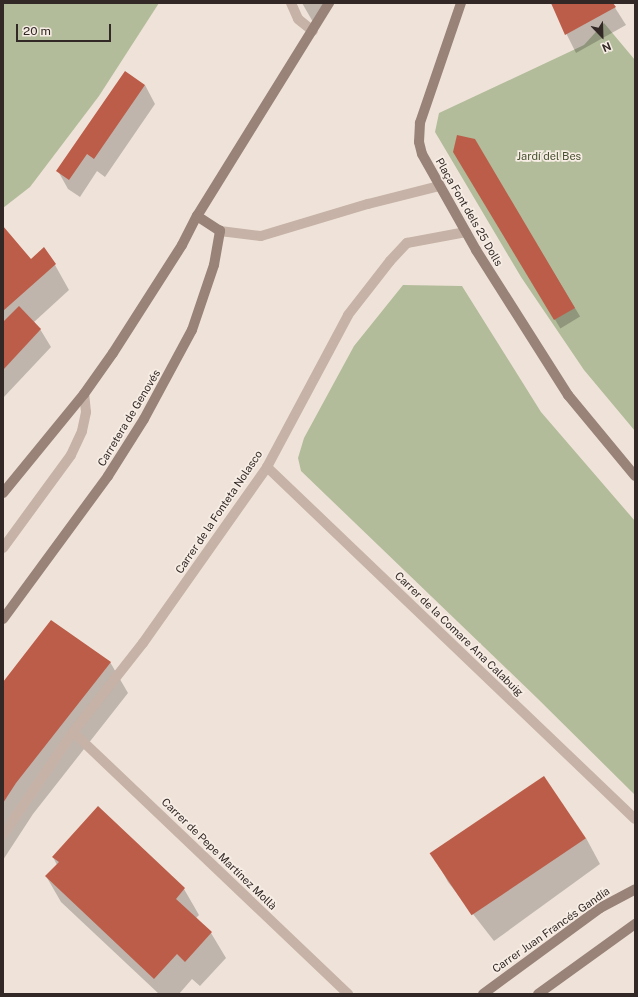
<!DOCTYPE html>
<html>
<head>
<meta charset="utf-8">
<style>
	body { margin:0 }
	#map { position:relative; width:638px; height:997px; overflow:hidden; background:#efe3d9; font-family:"Public Sans",sans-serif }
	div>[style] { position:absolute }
	.green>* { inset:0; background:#b3bc9a }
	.shadow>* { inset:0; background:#0003; transform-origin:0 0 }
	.building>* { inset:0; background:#bc5d49; transform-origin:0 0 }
	.lane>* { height:10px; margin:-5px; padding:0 5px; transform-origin:5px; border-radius:5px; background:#c6b2a6 }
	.street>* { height:10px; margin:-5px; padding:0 5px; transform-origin:5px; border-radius:5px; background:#c6b2a6 }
	.secondary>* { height:10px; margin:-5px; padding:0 5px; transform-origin:5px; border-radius:5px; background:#998278 }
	span { translate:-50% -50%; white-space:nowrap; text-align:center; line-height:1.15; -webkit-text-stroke:3.5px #f7ede5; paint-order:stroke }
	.park-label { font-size:11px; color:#444f2c }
	.street-label { font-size:11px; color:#322926 }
	.frame { position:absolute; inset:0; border:4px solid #322926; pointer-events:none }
	.north { position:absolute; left:582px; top:16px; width:40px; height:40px; -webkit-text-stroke:3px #f7ede5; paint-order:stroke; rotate:157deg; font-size:11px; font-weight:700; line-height:16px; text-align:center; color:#322926 }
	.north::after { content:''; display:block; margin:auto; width:14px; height:18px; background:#322926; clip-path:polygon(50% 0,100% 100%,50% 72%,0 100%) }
	.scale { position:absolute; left:16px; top:24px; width:95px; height:18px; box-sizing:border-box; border:2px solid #322926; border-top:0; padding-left:5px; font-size:12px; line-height:14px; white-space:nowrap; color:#322926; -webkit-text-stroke:3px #f7ede5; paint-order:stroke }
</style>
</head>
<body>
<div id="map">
	<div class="green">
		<i style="clip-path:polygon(3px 3px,159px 3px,99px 96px,30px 187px,3px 208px)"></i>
		<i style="clip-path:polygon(604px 23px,635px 60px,635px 431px,584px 370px,521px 277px,435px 132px,439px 113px,584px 45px)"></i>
		<i style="clip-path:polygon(403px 285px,462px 286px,541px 412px,635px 521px,635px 795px,537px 698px,301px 471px,298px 458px,304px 438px,354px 346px)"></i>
	</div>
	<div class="shadow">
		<i style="clip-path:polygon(302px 3px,326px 3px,313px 22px)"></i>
		<i style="clip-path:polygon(551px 3px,612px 3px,626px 25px,576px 53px)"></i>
		<i style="clip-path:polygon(145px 85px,155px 104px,105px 177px,97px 171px,80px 197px,68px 189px,58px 171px)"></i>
		<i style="left:474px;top:140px;width:206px;height:23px;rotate:59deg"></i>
		<i style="clip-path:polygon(3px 227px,31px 260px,55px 265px,69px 290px,34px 322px,40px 329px,51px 347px,3px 398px)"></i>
		<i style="clip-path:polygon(110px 662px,128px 693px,33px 814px,3px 860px,3px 684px)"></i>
		<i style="clip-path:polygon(98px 808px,184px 889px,199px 915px,195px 919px,211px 933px,226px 958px,200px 986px,192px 979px,179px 994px,159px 994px,61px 902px,46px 876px,57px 865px,53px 857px)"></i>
		<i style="clip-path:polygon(586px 838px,600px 864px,494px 941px,448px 882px,434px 856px)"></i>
	</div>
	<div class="building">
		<i style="clip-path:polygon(551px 3px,613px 3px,616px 7px,565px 35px)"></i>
		<i style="clip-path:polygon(125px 71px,145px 85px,94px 159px,87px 154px,69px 180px,56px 171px)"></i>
		<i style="clip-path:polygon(457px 135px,475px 139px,575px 308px,554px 320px,453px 152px)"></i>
		<i style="clip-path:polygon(3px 226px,31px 259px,44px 247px,56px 264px,3px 311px)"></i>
		<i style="clip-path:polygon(19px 306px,41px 329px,3px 370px,3px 322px)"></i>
		<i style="clip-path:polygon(51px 620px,111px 662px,16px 783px,3px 803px,3px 682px)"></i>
		<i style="left:544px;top:776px;width:75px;height:138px;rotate:56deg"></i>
		<i style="clip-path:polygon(98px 806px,185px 888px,176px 899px,212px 932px,185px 962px,177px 954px,154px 979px,45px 876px,59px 862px,52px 857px)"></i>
	</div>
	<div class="lane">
		<i style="left:291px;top:3px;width:17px;rotate:66deg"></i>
		<i style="left:298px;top:19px;width:19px;rotate:39deg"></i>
	</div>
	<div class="street">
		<i style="left:220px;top:231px;width:41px;rotate:7deg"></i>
		<i style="left:261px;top:236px;width:112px;rotate:-16.7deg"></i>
		<i style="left:368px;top:204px;width:73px;rotate:-14.2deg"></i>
		<i style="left:267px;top:467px;width:509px;rotate:43.73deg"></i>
		<i style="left:3px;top:548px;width:115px;rotate:-53.8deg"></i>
		<i style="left:71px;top:455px;width:26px;rotate:-65deg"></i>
		<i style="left:82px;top:431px;width:19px;rotate:-78deg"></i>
		<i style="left:86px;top:412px;width:18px;rotate:-96deg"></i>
		<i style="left:73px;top:732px;width:380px;rotate:43.6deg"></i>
		<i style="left:3px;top:835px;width:125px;rotate:-55.8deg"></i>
		<i style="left:73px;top:732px;width:113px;rotate:-51.8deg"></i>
		<i style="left:143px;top:643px;width:215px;rotate:-54.8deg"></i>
		<i style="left:267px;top:467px;width:172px;rotate:-61.9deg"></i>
		<i style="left:348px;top:315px;width:68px;rotate:-52.1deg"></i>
		<i style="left:390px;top:261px;width:25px;rotate:-47deg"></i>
		<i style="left:407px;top:243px;width:60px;rotate:-10.6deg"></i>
	</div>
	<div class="secondary">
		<i style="left:461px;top:3px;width:127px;rotate:108.9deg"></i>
		<i style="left:420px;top:123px;width:19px;rotate:93deg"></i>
		<i style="left:419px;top:142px;width:12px;rotate:76deg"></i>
		<i style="left:422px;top:154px;width:110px;rotate:60.6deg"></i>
		<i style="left:476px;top:250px;width:172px;rotate:57.6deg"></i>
		<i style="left:568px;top:395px;width:105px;rotate:50.4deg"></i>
		<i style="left:3px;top:493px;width:128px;rotate:-50.7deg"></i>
		<i style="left:84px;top:394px;width:50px;rotate:-54.7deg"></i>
		<i style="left:113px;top:353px;width:128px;rotate:-57.4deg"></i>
		<i style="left:182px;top:245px;width:33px;rotate:-63deg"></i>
		<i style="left:197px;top:216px;width:251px;rotate:-58.2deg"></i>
		<i style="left:3px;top:619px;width:177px;rotate:-53.7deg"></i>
		<i style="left:108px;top:476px;width:67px;rotate:-57.7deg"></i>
		<i style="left:144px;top:419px;width:101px;rotate:-61.7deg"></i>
		<i style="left:192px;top:330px;width:69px;rotate:-71.3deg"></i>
		<i style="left:214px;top:265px;width:35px;rotate:-80deg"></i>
		<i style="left:220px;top:231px;width:27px;rotate:-147deg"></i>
		<i style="left:483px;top:994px;width:145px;rotate:-36.3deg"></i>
		<i style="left:600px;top:908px;width:40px;rotate:-28deg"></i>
		<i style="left:538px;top:994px;width:120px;rotate:-35.8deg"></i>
	</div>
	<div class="park-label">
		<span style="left:549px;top:156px">Jardí del Bes</span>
	</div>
	<div class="street-label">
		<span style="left:469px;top:212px;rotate:60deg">Plaça Font dels 25 Dolls</span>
		<span style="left:129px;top:418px;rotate:-59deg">Carretera de Genovés</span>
		<span style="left:219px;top:512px;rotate:-56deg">Carrer de la Fonteta Nolasco</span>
		<span style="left:459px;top:634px;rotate:44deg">Carrer de la Comare Ana Calabuig</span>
		<span style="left:219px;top:854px;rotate:44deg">Carrer de Pepe Martínez Mollà</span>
		<span style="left:551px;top:930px;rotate:-35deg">Carrer Juan Francés Gandía</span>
	</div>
	<div class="frame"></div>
	<div class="north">N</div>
	<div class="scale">20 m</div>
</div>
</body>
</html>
